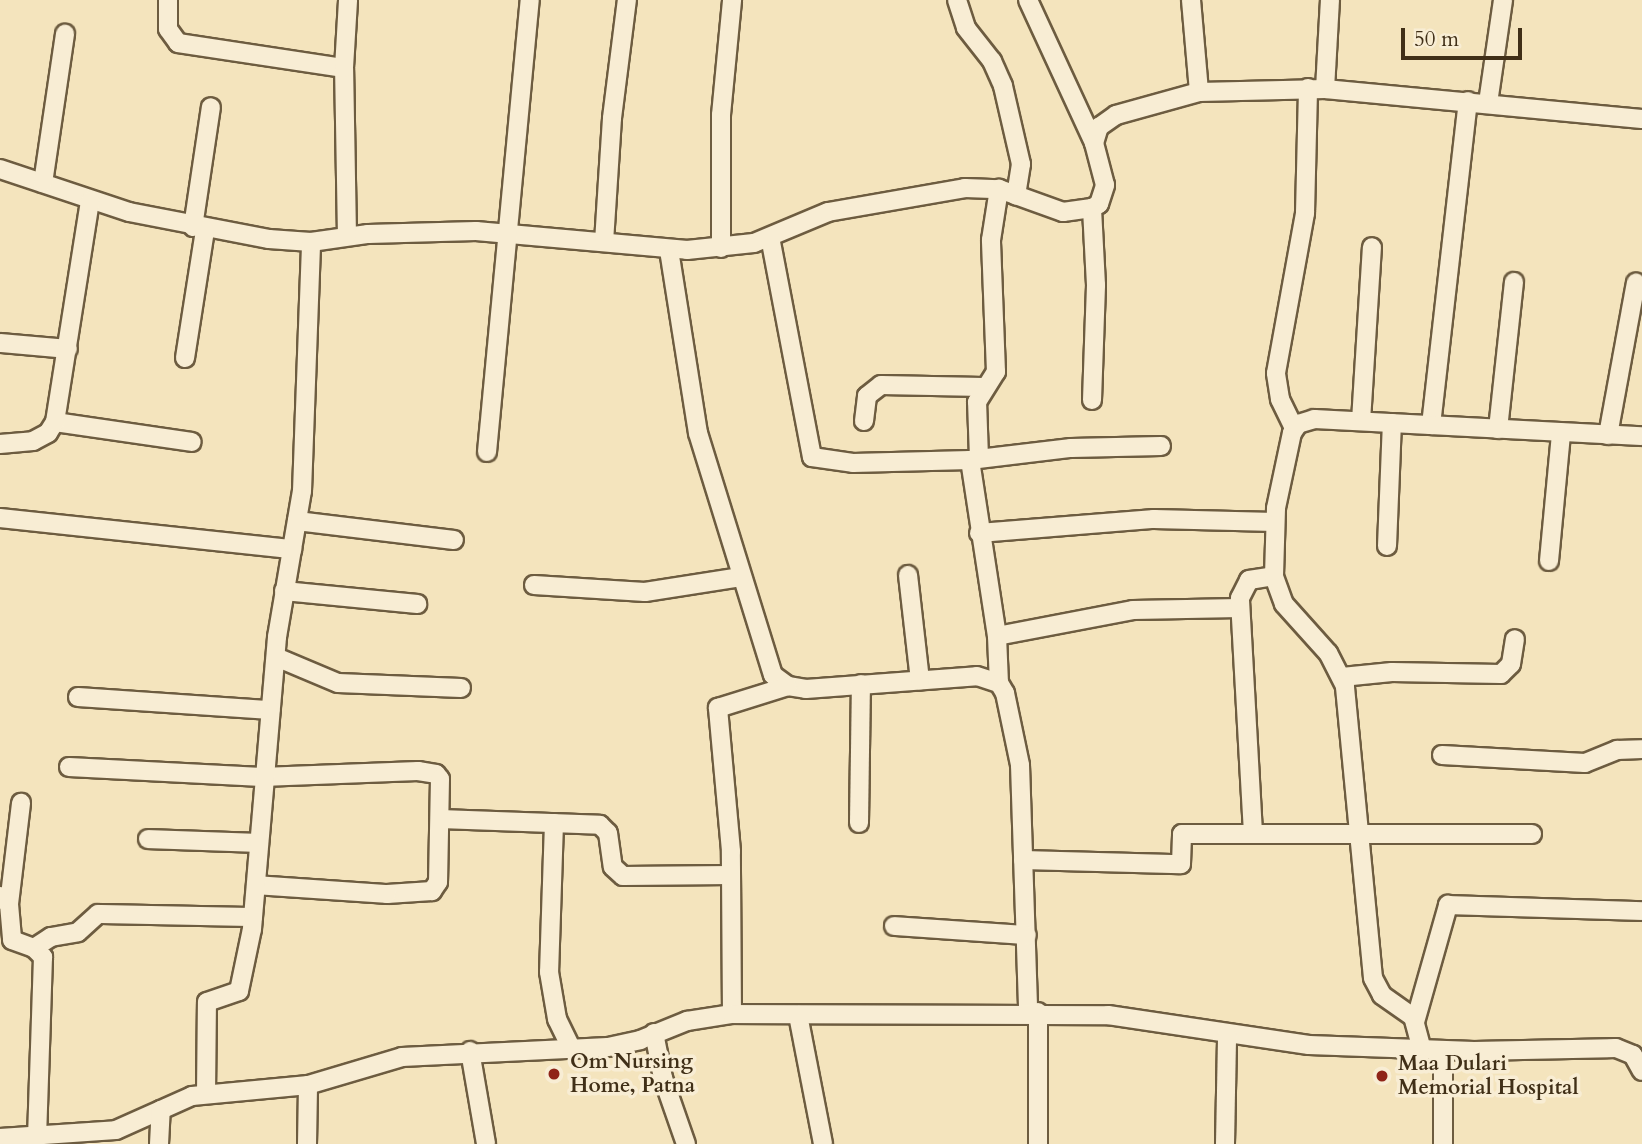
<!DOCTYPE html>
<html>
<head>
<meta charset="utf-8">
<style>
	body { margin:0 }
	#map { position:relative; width:1642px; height:1144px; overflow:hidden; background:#f4e4bd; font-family:Cardo,serif }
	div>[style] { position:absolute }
	.roads { filter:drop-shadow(2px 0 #6d5c40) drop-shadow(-2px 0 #6d5c40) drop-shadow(0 2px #6d5c40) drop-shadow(0 -2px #6d5c40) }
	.minor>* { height:18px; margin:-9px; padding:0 9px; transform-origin:9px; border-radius:9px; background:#f8edd4 }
	.dots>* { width:19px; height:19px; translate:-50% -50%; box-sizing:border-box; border:4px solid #f8edd4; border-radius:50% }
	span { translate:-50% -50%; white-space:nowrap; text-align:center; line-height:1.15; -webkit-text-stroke:7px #f8edd4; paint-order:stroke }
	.poi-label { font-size:21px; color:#402f17; font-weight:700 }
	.left { translate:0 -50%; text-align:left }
	.scale { position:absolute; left:1401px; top:28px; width:121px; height:32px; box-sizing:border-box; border:4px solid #402f17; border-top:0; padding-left:9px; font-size:21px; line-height:24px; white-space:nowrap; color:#402f17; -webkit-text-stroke:5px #f8edd4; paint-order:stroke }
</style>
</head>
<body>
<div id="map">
	<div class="roads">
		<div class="minor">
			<i style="left:168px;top:0;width:29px;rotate:90deg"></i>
			<i style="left:168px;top:29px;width:17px;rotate:54deg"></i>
			<i style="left:178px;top:43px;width:168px;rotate:8.6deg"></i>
			<i style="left:957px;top:0;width:29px;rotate:72deg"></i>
			<i style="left:966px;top:28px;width:42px;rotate:51.8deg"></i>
			<i style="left:992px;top:61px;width:27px;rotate:66deg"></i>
			<i style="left:1003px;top:86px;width:80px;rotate:77deg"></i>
			<i style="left:1021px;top:164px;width:32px;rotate:99deg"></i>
			<i style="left:1028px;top:0;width:157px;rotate:65.2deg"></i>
			<i style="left:1191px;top:0;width:92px;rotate:85deg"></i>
			<i style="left:1325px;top:89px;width:89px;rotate:-86.8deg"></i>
			<i style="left:1488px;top:103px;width:104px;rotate:-81.7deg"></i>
			<i style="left:0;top:169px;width:136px;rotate:18.4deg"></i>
			<i style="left:129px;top:212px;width:143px;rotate:10.9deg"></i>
			<i style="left:269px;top:239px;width:42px;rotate:4.1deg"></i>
			<i style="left:311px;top:242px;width:58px;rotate:-8deg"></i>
			<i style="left:368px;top:234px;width:108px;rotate:-1.6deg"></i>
			<i style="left:476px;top:231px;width:212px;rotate:5.1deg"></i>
			<i style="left:687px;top:250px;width:67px;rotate:-6deg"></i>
			<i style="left:754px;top:243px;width:80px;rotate:-22.7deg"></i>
			<i style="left:828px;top:212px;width:139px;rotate:-9.9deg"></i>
			<i style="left:965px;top:188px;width:34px;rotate:2deg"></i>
			<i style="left:999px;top:189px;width:68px;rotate:19.8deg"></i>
			<i style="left:1063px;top:212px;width:29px;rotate:-8deg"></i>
			<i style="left:1092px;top:208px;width:8px;rotate:-30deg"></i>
			<i style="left:1099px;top:204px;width:20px;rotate:-72deg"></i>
			<i style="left:1105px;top:185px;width:43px;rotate:-104.7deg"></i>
			<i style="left:1094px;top:143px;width:17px;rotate:-73deg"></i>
			<i style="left:1099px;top:127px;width:21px;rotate:-35deg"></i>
			<i style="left:1116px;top:115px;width:86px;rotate:-15.5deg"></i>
			<i style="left:1199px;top:92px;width:126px;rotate:-1.4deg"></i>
			<i style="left:1325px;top:89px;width:318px;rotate:5.4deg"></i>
			<i style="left:43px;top:183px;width:151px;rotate:-81.6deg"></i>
			<i style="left:193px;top:227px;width:121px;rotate:-81.5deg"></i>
			<i style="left:347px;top:236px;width:168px;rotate:-91deg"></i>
			<i style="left:344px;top:68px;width:68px;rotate:-86.6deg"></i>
			<i style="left:770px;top:237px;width:224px;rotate:79.2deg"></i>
			<i style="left:812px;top:457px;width:41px;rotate:8.3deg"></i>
			<i style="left:853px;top:463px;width:117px;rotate:-1.5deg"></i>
			<i style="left:970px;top:460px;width:178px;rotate:81.3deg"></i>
			<i style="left:997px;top:636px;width:47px;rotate:87.6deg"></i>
			<i style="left:604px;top:242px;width:124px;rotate:-86.3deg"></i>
			<i style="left:612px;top:118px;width:119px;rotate:-82.8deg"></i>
			<i style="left:721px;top:248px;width:133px;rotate:-90deg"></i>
			<i style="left:721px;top:115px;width:116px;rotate:-84.5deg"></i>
			<i style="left:669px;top:250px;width:185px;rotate:81deg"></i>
			<i style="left:698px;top:433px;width:253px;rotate:72.8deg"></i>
			<i style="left:773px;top:675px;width:19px;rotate:36deg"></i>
			<i style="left:788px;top:686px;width:18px;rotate:9deg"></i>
			<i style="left:806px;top:689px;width:171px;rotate:-4.3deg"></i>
			<i style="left:977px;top:676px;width:23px;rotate:18deg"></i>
			<i style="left:999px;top:683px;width:12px;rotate:59deg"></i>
			<i style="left:1005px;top:693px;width:74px;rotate:78.2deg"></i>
			<i style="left:1020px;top:765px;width:246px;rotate:88.1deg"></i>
			<i style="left:0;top:343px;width:68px;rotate:5deg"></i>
			<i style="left:185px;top:358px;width:130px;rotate:-81.1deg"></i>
			<i style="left:1092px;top:400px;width:115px;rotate:-88deg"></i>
			<i style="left:1096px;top:285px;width:77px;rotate:-93deg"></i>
			<i style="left:864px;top:421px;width:25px;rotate:-83deg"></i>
			<i style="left:867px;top:396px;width:18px;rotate:-38deg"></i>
			<i style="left:881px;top:385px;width:102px;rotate:1.1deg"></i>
			<i style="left:1361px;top:421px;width:174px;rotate:-86.4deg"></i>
			<i style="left:55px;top:422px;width:138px;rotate:8.3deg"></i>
			<i style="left:1431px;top:425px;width:326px;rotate:-83.5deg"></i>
			<i style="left:1294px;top:428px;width:32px;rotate:-116deg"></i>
			<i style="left:1280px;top:399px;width:26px;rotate:-99deg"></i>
			<i style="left:1276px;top:373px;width:163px;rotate:-79.7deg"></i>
			<i style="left:1305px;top:213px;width:125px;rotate:-88.6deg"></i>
			<i style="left:1498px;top:429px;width:148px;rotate:-83.8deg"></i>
			<i style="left:1608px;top:435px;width:155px;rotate:-79.6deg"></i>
			<i style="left:0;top:444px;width:33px;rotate:-5deg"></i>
			<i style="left:33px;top:441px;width:17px;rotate:-28deg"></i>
			<i style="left:48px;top:433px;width:13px;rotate:-58deg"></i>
			<i style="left:55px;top:422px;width:224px;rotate:-81deg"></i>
			<i style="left:487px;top:452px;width:454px;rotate:-84.6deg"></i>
			<i style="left:979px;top:458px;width:56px;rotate:-92deg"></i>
			<i style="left:977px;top:402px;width:36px;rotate:-58deg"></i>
			<i style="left:996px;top:372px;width:132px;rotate:-92.2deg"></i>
			<i style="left:991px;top:240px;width:52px;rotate:-81.1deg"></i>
			<i style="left:970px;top:460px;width:102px;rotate:-6.8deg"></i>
			<i style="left:1071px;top:448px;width:90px;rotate:-1.3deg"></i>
			<i style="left:0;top:518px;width:294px;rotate:6.1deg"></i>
			<i style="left:297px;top:521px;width:158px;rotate:6.9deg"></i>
			<i style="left:979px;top:533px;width:176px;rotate:-4.6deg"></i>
			<i style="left:1154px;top:519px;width:121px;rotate:1.4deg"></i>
			<i style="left:1387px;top:546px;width:123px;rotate:-87.7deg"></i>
			<i style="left:1549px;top:561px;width:129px;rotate:-84.6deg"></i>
			<i style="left:908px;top:575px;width:106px;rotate:83.5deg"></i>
			<i style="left:534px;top:585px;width:111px;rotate:3.6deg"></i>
			<i style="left:645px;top:592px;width:97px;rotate:-8.9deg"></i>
			<i style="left:284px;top:591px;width:134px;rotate:5.6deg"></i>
			<i style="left:997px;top:636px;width:138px;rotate:-10.8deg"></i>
			<i style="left:1133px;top:610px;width:107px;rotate:-1.1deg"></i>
			<i style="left:276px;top:657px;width:67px;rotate:22.8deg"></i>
			<i style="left:338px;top:683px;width:123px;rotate:2.3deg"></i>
			<i style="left:1342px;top:677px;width:50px;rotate:-5.7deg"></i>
			<i style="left:1392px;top:672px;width:109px;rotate:1.1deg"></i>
			<i style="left:1501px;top:674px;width:14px;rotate:-45deg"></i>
			<i style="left:1511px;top:664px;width:25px;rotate:-81deg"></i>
			<i style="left:78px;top:697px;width:193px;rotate:3.9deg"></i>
			<i style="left:1442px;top:755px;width:143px;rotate:3.2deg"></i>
			<i style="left:1585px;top:763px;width:35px;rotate:-22deg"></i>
			<i style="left:1617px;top:750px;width:25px;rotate:-2deg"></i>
			<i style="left:69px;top:767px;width:193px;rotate:3deg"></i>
			<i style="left:262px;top:777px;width:156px;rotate:-2.2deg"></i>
			<i style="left:418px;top:771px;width:18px;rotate:9deg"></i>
			<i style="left:436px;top:774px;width:6px;rotate:51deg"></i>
			<i style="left:440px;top:779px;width:103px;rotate:91.1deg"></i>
			<i style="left:438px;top:882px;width:11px;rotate:124deg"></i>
			<i style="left:432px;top:891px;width:45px;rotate:176.2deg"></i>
			<i style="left:387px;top:894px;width:131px;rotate:-176.1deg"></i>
			<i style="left:440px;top:819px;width:160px;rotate:2.1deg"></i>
			<i style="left:600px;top:825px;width:11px;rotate:45deg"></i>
			<i style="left:608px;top:833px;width:34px;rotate:82deg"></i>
			<i style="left:613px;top:867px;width:13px;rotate:42deg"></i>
			<i style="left:623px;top:876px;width:108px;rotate:-0.5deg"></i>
			<i style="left:554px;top:823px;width:149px;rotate:91.9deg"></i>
			<i style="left:549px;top:972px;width:48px;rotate:80.3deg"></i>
			<i style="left:557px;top:1019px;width:32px;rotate:64deg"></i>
			<i style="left:859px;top:823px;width:139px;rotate:-89.2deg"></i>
			<i style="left:1253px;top:833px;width:235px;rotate:-93.2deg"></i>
			<i style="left:1240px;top:598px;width:20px;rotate:-63deg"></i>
			<i style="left:1249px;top:580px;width:25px;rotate:-9deg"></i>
			<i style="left:148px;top:839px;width:110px;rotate:2.1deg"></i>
			<i style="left:1023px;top:860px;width:158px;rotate:1.5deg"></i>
			<i style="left:1181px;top:864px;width:30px;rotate:-88deg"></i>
			<i style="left:1182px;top:834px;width:350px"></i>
			<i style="left:0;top:896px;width:12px;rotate:42deg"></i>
			<i style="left:9px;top:904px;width:36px;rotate:85deg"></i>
			<i style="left:12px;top:940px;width:23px;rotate:20deg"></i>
			<i style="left:34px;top:948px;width:13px;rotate:45deg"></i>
			<i style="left:43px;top:957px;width:179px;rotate:91.9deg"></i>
			<i style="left:9px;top:904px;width:102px;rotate:-83.2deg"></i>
			<i style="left:894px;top:926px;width:133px;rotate:3.9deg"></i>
			<i style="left:34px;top:948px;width:20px;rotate:-33deg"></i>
			<i style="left:51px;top:937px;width:27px;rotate:-10deg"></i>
			<i style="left:78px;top:932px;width:27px;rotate:-42deg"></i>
			<i style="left:98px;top:914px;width:155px;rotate:1.1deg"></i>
			<i style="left:1038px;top:1012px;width:132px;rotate:90deg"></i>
			<i style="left:732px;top:1014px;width:163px;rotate:-90.4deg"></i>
			<i style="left:731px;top:851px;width:144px;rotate:-95.2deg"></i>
			<i style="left:718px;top:708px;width:73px;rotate:-17.4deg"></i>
			<i style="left:798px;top:1015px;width:131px;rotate:79deg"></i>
			<i style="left:1415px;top:1022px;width:122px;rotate:-74.2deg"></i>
			<i style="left:1448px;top:905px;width:194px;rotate:1.8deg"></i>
			<i style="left:654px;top:1033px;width:46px;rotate:78.7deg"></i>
			<i style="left:663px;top:1078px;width:70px;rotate:70.8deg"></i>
			<i style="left:1422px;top:1050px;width:34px;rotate:-105deg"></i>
			<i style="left:1413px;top:1017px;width:38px;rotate:-145deg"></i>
			<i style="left:1382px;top:995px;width:19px;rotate:-118deg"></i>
			<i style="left:1373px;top:978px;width:293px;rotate:-95.5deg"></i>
			<i style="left:1345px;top:686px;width:37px;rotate:-117deg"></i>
			<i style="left:1328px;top:653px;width:66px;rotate:-131.9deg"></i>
			<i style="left:1284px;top:604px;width:30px;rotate:-110deg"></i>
			<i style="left:1274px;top:576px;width:68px;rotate:-88.3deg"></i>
			<i style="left:1276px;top:508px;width:77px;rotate:-78deg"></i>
			<i style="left:1292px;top:433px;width:11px;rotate:-56deg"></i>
			<i style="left:1298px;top:424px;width:17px;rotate:-17deg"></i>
			<i style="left:1314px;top:419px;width:328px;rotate:3deg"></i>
			<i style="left:1443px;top:1050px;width:94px;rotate:90deg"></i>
			<i style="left:470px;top:1051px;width:94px;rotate:80.2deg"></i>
			<i style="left:206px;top:1094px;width:92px;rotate:-89.4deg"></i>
			<i style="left:207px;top:1002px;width:34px;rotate:-19deg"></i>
			<i style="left:239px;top:991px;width:63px;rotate:-78.2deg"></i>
			<i style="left:252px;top:929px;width:293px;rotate:-85.1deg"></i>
			<i style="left:277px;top:637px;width:148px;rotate:-80.3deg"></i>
			<i style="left:302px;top:491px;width:249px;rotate:-87.9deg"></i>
			<i style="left:0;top:1138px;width:116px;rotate:-3.9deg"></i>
			<i style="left:116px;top:1130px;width:83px;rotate:-24.1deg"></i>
			<i style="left:192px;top:1096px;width:117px;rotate:-5.4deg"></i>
			<i style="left:308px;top:1085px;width:98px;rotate:-16.6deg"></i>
			<i style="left:402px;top:1057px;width:206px;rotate:-2.8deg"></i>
			<i style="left:608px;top:1047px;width:33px;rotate:-12deg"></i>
			<i style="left:640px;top:1040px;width:51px;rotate:-22deg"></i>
			<i style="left:687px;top:1021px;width:46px;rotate:-8.8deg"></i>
			<i style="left:732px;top:1014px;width:376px;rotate:0.2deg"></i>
			<i style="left:1108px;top:1015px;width:203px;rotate:8.5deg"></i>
			<i style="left:1309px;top:1045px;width:165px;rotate:2.1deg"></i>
			<i style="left:1474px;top:1051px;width:142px;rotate:-1.2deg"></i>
			<i style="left:1616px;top:1048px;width:18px;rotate:22deg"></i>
			<i style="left:1633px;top:1055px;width:18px;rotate:61deg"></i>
			<i style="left:159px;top:1144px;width:34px;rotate:-87deg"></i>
			<i style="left:307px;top:1144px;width:59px;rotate:-89deg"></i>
			<i style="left:1225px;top:1144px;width:109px;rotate:-88.9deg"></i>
		</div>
	</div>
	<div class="dots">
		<i style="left:554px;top:1074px;background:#8f2418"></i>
		<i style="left:1382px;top:1076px;background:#8f2418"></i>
	</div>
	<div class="poi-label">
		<span class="left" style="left:570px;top:1074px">Om Nursing<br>Home, Patna</span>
		<span class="left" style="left:1398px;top:1076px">Maa Dulari<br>Memorial Hospital</span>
	</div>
	<div class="scale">50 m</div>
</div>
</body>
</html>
